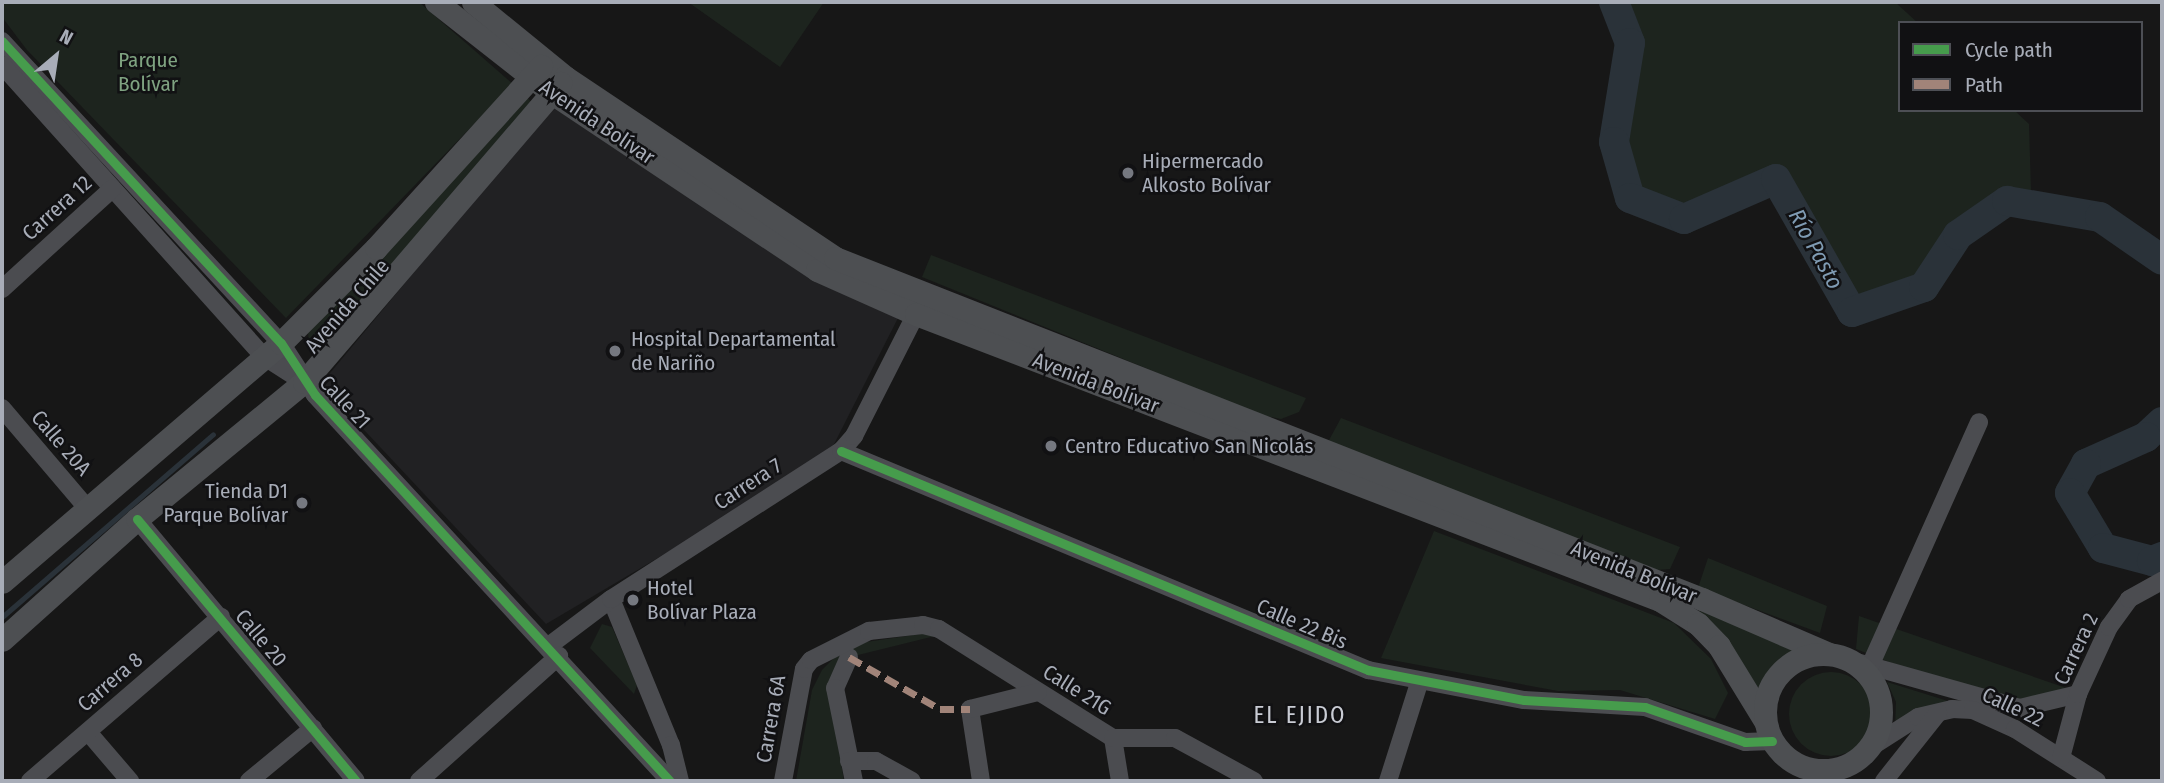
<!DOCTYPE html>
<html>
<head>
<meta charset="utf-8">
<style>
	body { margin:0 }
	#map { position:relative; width:2164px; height:783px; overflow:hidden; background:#171717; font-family:"Fira Sans Condensed",sans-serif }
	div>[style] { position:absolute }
	.built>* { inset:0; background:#212123 }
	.green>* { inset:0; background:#1d241e }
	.round { border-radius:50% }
	.stream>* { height:5px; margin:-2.5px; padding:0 2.5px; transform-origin:2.5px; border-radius:2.5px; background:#2a3239 }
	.river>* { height:30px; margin:-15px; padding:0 15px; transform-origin:15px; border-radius:15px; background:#2a3239 }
	.minor>* { height:18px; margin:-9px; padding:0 9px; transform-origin:9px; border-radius:9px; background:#4b4c50 }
	.major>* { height:23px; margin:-11.5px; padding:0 11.5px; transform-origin:11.5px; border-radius:11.5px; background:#4d4f52 }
	.major>.ring { margin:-11.5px; padding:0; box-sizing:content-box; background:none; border:23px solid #4d4f52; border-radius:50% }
	.quiet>* { height:7px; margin-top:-3.5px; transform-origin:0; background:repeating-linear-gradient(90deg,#a18479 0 14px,transparent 0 21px) }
	.cycleway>* { height:9px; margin:-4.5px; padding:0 4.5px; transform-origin:4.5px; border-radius:4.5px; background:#469c4c }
	.dots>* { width:19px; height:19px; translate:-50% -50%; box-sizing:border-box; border:4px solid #111113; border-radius:50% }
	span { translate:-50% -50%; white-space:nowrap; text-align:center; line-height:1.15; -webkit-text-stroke:5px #111113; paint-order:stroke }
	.park-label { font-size:21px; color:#7fa381 }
	.street-label { font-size:21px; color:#a8adb8 }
	.poi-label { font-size:21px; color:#a8adb8 }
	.left { translate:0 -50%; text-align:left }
	.right { translate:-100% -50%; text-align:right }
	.water-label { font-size:23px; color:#7f9bb3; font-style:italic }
	.neighbourhood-label { font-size:23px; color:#c9ccd4; letter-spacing:2px }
	.frame { position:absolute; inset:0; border:4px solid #a8adb8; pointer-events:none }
	.legend { position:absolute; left:1898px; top:21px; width:245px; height:91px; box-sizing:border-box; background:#111113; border:2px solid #4d4f55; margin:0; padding:9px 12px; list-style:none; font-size:21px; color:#a8adb8 }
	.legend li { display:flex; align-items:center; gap:14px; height:35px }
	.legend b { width:35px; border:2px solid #4d4f55 }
	.north { position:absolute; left:21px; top:21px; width:70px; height:70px; -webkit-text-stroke:5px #111113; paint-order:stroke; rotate:29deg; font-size:19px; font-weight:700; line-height:28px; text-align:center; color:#a8adb8 }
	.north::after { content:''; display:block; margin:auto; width:24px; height:32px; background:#a8adb8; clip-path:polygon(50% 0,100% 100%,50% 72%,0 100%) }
</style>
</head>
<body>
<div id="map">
	<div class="built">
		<i style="clip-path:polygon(553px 105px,898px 318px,827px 458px,546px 624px,321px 384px)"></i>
	</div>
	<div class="green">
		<i style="clip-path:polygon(2px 2px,419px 2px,513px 84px,286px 318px,27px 50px,2px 17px)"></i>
		<i style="clip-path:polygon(688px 2px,824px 2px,780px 67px)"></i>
		<i style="clip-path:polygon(1614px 2px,1895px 2px,1918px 23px,1900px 23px,1900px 110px,2014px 110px,2029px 124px,2031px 192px,1958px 235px,1924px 287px,1852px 312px,1776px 179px,1684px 219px,1630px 198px,1615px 134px,1630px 43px)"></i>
		<i style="clip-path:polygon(527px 97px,531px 102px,319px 354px,310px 351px,308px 333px)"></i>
		<i style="clip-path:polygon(931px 255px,1306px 398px,1299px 412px,1281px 419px,1261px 415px,922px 277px)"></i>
		<i style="clip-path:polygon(1341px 418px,1680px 547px,1670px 569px,1657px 570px,1328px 442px)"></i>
		<i style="clip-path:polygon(1434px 531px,1674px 623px,1711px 659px,1728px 693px,1715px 719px,1620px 690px,1558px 691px,1381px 658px)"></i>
		<i style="clip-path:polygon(1708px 558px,1827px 606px,1820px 633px,1698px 588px)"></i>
		<i style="clip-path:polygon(1705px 610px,1798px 653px,1771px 667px,1759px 689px,1729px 644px,1697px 612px)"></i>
		<i style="clip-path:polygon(1859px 616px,2069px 689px,2062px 700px,1991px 702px,1856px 649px)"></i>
		<i style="clip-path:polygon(602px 624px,612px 627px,637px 685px,634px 694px,590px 648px)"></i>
		<i style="clip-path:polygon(934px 632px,939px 635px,850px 657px,831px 701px,844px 781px,796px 781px,812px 690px,822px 670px,840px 652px,866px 642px)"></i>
		<i class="round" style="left:1789px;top:672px;width:84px;height:84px"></i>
		<i style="clip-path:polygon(1887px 682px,1951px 702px,1895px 728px,1896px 702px)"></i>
	</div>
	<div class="stream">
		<i style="left:2px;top:617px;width:279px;rotate:-40.9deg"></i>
	</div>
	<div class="river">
		<i style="left:1614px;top:2px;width:44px;rotate:68.7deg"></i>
		<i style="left:1630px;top:43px;width:100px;rotate:99.2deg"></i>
		<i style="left:1614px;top:142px;width:58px;rotate:74.1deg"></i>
		<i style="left:1630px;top:198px;width:58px;rotate:21.3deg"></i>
		<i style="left:1684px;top:219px;width:100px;rotate:-23.5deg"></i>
		<i style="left:1776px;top:179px;width:153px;rotate:60.3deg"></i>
		<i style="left:1852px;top:312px;width:76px;rotate:-19.1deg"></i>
		<i style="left:1924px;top:287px;width:62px;rotate:-56.8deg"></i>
		<i style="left:1958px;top:235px;width:60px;rotate:-34.8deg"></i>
		<i style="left:2007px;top:201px;width:94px;rotate:9.8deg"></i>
		<i style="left:2100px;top:217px;width:75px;rotate:34.7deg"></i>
		<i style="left:2162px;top:422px;width:22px;rotate:137deg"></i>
		<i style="left:2146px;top:437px;width:66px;rotate:155.8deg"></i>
		<i style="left:2086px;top:464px;width:33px;rotate:119deg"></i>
		<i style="left:2070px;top:493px;width:64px;rotate:59deg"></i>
		<i style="left:2103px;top:548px;width:51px;rotate:14.9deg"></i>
		<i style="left:2152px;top:561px;width:11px;rotate:-22deg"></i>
	</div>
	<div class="minor">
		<i style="left:2px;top:41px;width:411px;rotate:47.3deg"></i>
		<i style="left:281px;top:343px;width:62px;rotate:56.8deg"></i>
		<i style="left:315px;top:395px;width:524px;rotate:47.4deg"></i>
		<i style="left:2px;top:65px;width:391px;rotate:48.1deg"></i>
		<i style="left:263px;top:356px;width:43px;rotate:32.6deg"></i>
		<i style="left:2px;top:289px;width:149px;rotate:-42.3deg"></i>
		<i style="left:2px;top:408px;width:131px;rotate:49.6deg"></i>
		<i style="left:841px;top:451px;width:571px;rotate:22.57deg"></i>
		<i style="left:1368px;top:670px;width:159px;rotate:10.9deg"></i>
		<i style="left:1524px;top:700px;width:121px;rotate:3.3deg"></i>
		<i style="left:1645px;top:707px;width:106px;rotate:19.3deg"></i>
		<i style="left:1745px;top:742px;width:27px;rotate:-2deg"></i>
		<i style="left:137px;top:519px;width:341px;rotate:50.1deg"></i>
		<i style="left:611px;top:599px;width:158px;rotate:67.7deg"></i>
		<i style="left:671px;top:745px;width:37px;rotate:76deg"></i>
		<i style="left:550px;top:645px;width:76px;rotate:-37deg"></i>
		<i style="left:611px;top:599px;width:274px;rotate:-32.8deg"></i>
		<i style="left:841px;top:451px;width:20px;rotate:-49deg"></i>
		<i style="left:854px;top:436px;width:137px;rotate:-63.1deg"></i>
		<i style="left:849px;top:657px;width:34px;rotate:114deg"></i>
		<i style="left:835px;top:688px;width:95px;rotate:78.5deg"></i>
		<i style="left:1849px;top:660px;width:178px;rotate:15.7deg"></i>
		<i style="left:2020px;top:708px;width:60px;rotate:-13.6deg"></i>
		<i style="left:1870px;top:666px;width:267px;rotate:-65.9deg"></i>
		<i style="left:88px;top:732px;width:65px;rotate:49.4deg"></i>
		<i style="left:1113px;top:738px;width:44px;rotate:80.8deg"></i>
		<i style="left:1868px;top:749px;width:59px;rotate:-32.6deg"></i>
		<i style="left:1918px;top:717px;width:35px;rotate:-13deg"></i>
		<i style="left:1952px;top:709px;width:21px;rotate:3deg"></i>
		<i style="left:1973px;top:710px;width:46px;rotate:24.3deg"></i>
		<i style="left:2015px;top:729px;width:97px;rotate:32.4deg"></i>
		<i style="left:2061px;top:758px;width:66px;rotate:-75.1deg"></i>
		<i style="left:2078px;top:694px;width:74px;rotate:-65.2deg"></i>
		<i style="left:2109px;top:627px;width:34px;rotate:-54deg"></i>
		<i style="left:2129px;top:599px;width:38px;rotate:-29deg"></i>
		<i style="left:849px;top:761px;width:27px"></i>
		<i style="left:876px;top:761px;width:41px;rotate:29.1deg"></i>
		<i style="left:30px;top:781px;width:252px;rotate:-40.7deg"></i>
		<i style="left:249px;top:781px;width:83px;rotate:-39.6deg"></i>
		<i style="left:419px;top:781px;width:188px;rotate:-41.8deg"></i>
		<i style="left:783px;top:781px;width:114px;rotate:-79.4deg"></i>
		<i style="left:804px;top:669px;width:11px;rotate:-52deg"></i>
		<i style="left:811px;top:660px;width:65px;rotate:-26.6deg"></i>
		<i style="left:869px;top:631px;width:54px;rotate:-6.3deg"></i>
		<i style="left:923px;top:625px;width:16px;rotate:14deg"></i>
		<i style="left:939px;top:629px;width:205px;rotate:32.1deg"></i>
		<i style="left:1113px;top:738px;width:62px"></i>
		<i style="left:1175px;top:738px;width:90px;rotate:28.6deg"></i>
		<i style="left:981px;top:781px;width:73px;rotate:-98.7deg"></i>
		<i style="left:970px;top:709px;width:70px;rotate:-14deg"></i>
		<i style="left:1388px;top:781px;width:103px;rotate:-72.4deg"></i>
		<i style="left:1884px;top:781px;width:87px;rotate:-51.5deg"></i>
	</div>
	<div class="major">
		<i style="left:436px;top:2px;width:147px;rotate:38.1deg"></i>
		<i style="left:552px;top:93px;width:319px;rotate:33.7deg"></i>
		<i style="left:817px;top:270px;width:108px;rotate:24deg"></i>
		<i style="left:916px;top:314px;width:797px;rotate:21.03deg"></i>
		<i style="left:1660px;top:600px;width:45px;rotate:32.3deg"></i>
		<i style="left:1698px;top:624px;width:30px;rotate:46deg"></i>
		<i style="left:1719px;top:646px;width:88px;rotate:58.5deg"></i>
		<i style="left:473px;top:2px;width:119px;rotate:39.2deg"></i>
		<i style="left:565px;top:77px;width:325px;rotate:33.8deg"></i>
		<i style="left:835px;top:258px;width:932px;rotate:21.47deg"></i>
		<i style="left:1702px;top:599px;width:138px;rotate:23.4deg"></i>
		<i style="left:2px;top:582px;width:367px;rotate:-40.6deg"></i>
		<i style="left:281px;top:343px;width:134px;rotate:-45deg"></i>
		<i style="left:376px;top:248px;width:246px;rotate:-47.8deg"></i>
		<i style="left:2px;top:640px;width:181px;rotate:-41.9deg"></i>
		<i style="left:137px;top:519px;width:216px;rotate:-39.4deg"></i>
		<i style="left:304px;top:382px;width:394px;rotate:-49.4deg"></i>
		<i class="ring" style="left:1765px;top:654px;width:93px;height:93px"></i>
	</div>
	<div class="quiet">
		<i style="left:849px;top:657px;width:105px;rotate:29.7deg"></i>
		<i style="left:940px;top:709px;width:30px"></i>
	</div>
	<div class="cycleway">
		<i style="left:2px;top:41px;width:411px;rotate:47.3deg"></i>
		<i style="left:281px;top:343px;width:62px;rotate:56.8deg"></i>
		<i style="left:315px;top:395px;width:524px;rotate:47.4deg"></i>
		<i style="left:841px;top:451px;width:571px;rotate:22.57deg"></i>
		<i style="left:1368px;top:670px;width:159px;rotate:10.9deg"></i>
		<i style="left:1524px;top:700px;width:121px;rotate:3.3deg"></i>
		<i style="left:1645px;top:707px;width:106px;rotate:19.3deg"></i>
		<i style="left:1745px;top:742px;width:27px;rotate:-2deg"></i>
		<i style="left:137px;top:519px;width:341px;rotate:50.1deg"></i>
	</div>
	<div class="dots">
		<i style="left:1128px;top:173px;background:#757880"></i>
		<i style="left:615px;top:351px;background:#757880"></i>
		<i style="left:1051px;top:446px;background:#757880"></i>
		<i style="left:302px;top:503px;background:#757880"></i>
		<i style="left:633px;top:600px;background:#757880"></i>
	</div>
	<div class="park-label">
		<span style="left:148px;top:72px">Parque<br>Bolívar</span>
	</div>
	<div class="street-label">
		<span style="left:597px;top:122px;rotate:34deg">Avenida Bolívar</span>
		<span style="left:57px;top:208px;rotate:-42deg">Carrera 12</span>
		<span style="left:347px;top:306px;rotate:-49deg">Avenida Chile</span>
		<span style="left:1096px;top:383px;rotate:21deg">Avenida Bolívar</span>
		<span style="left:345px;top:402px;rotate:47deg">Calle 21</span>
		<span style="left:61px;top:443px;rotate:49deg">Calle 20A</span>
		<span style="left:748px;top:484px;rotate:-33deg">Carrera 7</span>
		<span style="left:1634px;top:572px;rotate:22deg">Avenida Bolívar</span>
		<span style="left:1302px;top:624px;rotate:23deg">Calle 22 Bis</span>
		<span style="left:261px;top:638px;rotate:50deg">Calle 20</span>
		<span style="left:2076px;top:649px;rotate:-65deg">Carrera 2</span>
		<span style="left:110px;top:682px;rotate:-41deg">Carrera 8</span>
		<span style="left:1077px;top:690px;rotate:32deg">Calle 21G</span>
		<span style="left:2013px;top:707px;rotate:25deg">Calle 22</span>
		<span style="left:771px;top:719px;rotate:-80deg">Carrera 6A</span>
	</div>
	<div class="poi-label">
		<span class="left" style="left:1142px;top:173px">Hipermercado<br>Alkosto Bolívar</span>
		<span class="left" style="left:631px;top:351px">Hospital Departamental<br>de Nariño</span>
		<span class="left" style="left:1065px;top:446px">Centro Educativo San Nicolás</span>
		<span class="right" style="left:288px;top:503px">Tienda D1<br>Parque Bolívar</span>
		<span class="left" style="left:647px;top:600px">Hotel<br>Bolívar Plaza</span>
	</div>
	<div class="water-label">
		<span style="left:1816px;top:249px;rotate:61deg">Río Pasto</span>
	</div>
	<div class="neighbourhood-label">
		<span style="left:1300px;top:715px">EL EJIDO</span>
	</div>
	<div class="frame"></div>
	<ul class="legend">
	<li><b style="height:9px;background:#469c4c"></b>Cycle path</li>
	<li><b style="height:9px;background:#a18479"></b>Path</li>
	</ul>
	<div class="north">N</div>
</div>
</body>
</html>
